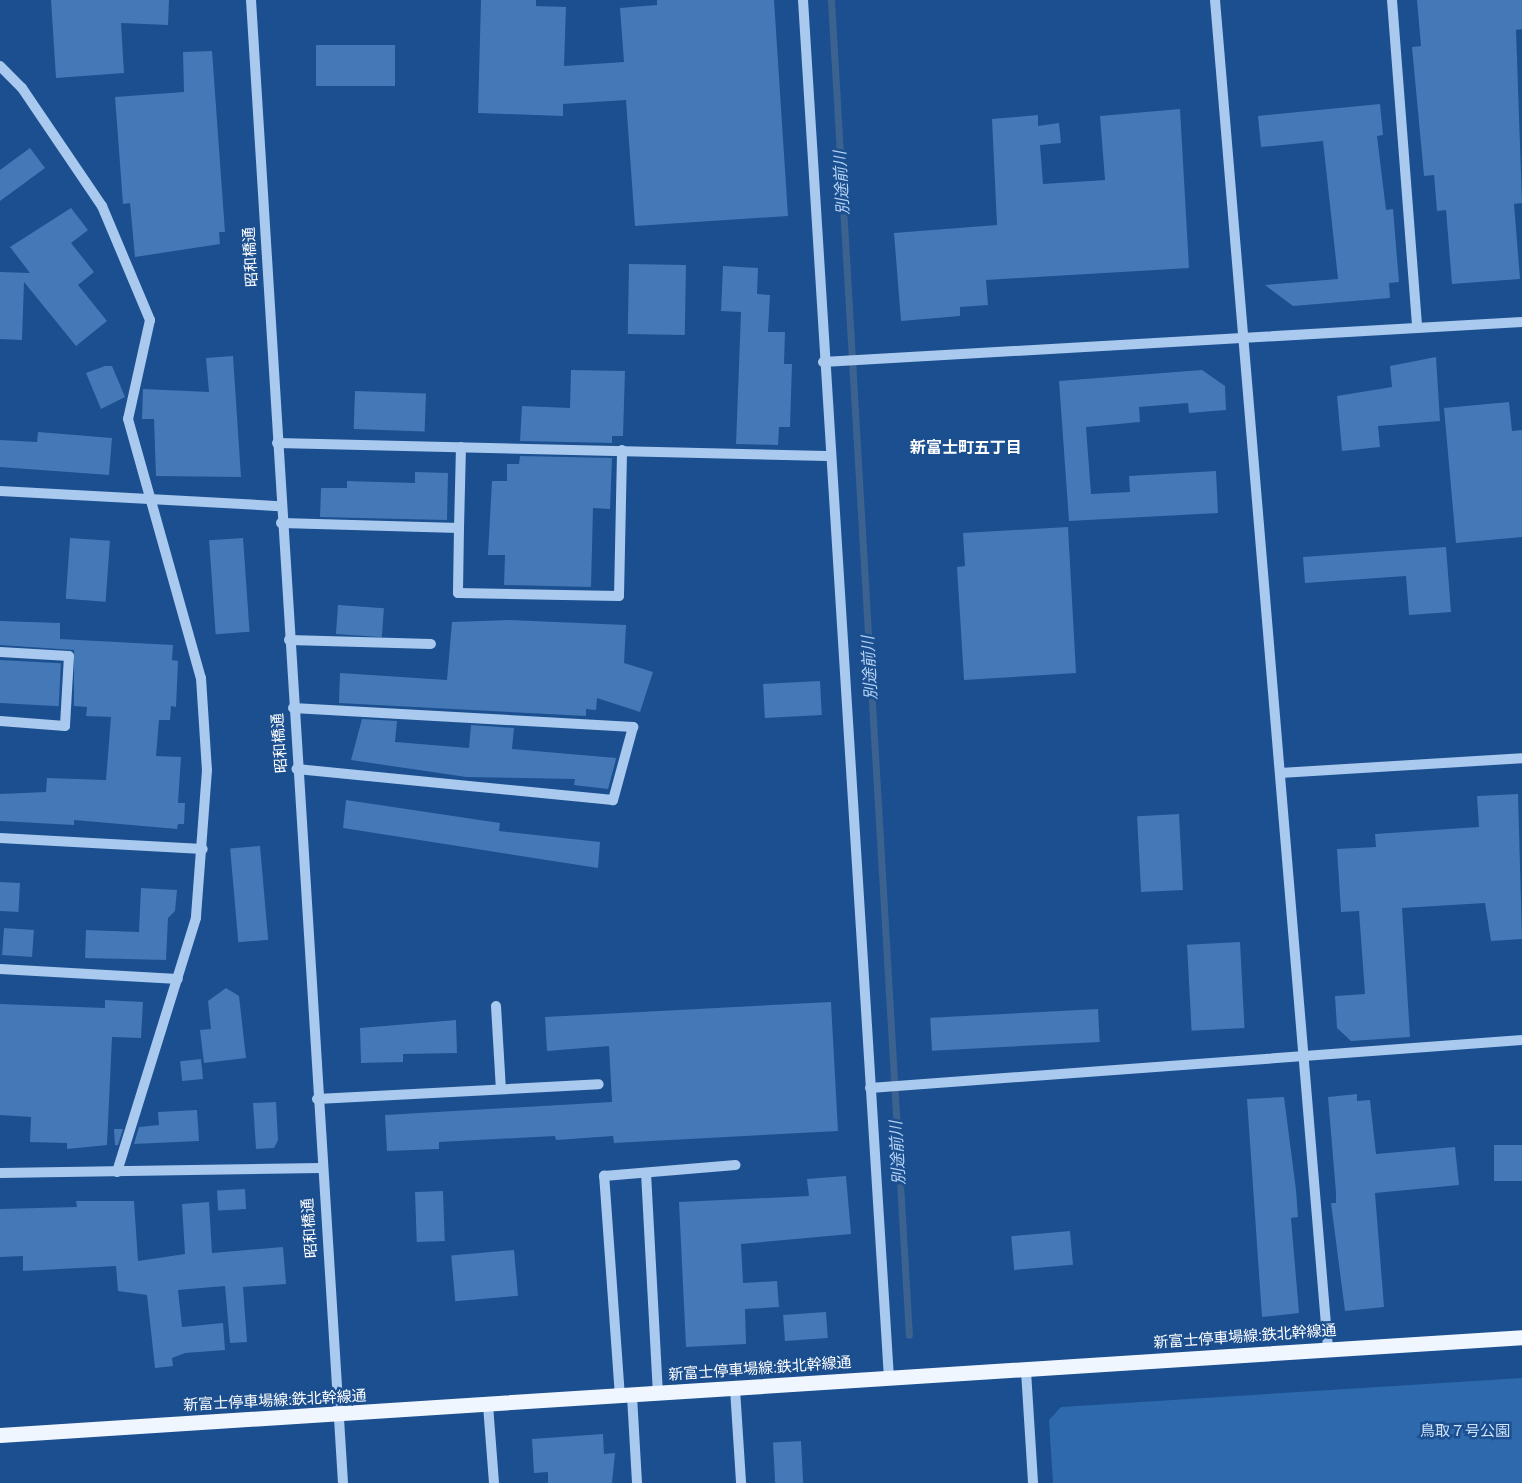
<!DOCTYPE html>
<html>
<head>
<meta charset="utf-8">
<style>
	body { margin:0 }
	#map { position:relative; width:1522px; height:1483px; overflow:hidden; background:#1b4f8f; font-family:"Roboto Condensed","Noto Sans JP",sans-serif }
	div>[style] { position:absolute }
	.green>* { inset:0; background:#2e69ad }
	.stream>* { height:7px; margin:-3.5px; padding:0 3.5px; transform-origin:3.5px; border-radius:3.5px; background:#3c6290 }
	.building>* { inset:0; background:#4478b7; transform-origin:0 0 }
	.minor>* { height:10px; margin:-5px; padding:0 5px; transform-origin:5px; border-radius:5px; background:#a9c9ee }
	.major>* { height:15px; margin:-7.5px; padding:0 7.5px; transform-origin:7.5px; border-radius:7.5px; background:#f0f6ff }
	span { translate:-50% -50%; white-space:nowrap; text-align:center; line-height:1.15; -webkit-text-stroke:5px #1b4f8f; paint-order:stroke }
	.street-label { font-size:15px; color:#fff }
	.park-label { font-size:15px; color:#cfe3fa }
	.water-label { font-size:16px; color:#b5d3f5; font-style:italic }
	.neighbourhood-label { font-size:16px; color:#fff; font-weight:700 }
</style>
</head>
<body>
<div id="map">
	<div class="green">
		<i style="clip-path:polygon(1522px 1378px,1522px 1483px,1053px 1483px,1049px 1420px,1061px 1407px)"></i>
	</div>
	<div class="stream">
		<i style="left:831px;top:0;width:1337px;rotate:86.66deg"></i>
	</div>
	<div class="building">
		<i style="clip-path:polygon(51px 0,169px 0,168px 25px,121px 23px,124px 73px,56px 78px)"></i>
		<i style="clip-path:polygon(481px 0,536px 0,536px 6px,566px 7px,564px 66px,624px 62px,620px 8px,657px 5px,657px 0,774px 0,788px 216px,635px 226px,626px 100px,563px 104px,563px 116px,478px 113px)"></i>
		<i style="clip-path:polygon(1417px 0,1522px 0,1522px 29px,1516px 30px,1522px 203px,1514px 204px,1520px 279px,1452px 284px,1446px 210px,1437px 211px,1434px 175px,1424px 176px,1412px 47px,1421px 46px)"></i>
		<i style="left:316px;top:45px;width:79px;height:41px"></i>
		<i style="clip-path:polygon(212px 51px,225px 232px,219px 232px,220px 244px,135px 257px,130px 203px,123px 204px,115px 97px,184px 92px,183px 52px)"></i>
		<i style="clip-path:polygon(1380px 104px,1383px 135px,1377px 136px,1386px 210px,1393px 209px,1399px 282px,1389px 283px,1390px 298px,1293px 306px,1265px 285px,1338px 279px,1323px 141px,1261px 147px,1258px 116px)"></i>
		<i style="clip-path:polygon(1180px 109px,1189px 268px,986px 280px,988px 305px,960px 307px,960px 316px,901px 321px,894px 233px,997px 225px,992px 119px,1038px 115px,1038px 126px,1059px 123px,1061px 143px,1040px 145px,1043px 184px,1105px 180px,1100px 116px)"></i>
		<i style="clip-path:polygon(30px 148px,45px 168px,0 201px,0 170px)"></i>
		<i style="clip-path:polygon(71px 208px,88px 230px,71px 243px,94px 272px,78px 285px,107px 321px,76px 346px,24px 282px,22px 340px,0 339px,0 272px,30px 273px,10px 247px)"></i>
		<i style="left:629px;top:264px;width:57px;height:70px;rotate:1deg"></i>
		<i style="clip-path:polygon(723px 266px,758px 268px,757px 294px,770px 295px,768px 332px,785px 332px,784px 364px,792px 364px,790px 427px,779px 427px,778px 445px,736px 444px,741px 312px,721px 311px)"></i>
		<i style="clip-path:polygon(233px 356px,241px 477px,156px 476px,154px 419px,142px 419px,143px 389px,209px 392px,206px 358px)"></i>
		<i style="clip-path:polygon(1436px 357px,1440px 421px,1378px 426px,1380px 447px,1342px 451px,1337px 396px,1392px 387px,1390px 366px)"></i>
		<i style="clip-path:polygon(105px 366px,112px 366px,125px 397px,101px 409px,86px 373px)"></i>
		<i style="clip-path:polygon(571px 370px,625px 371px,623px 436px,612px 436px,612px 443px,520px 441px,522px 406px,570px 408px)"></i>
		<i style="clip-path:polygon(1202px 370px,1225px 386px,1226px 410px,1189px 413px,1188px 403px,1139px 407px,1140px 422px,1086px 427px,1091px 494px,1130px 492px,1129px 476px,1216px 471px,1218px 513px,1069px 521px,1059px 381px)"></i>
		<i style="left:355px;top:391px;width:71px;height:38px;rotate:2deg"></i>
		<i style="clip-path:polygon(1509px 402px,1512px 431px,1522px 430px,1522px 537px,1456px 543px,1444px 408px)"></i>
		<i style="clip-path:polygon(38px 432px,112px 438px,109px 475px,0 467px,0 440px,37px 442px)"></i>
		<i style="clip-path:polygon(520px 456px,612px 458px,610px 509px,593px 508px,591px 587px,504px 585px,505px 555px,488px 555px,492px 481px,507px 481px,507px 464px,519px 464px)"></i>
		<i style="clip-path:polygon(415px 472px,448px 473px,447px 520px,320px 517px,321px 488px,347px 488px,347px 481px,415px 483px)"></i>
		<i style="clip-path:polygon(1068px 527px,1076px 673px,964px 680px,957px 567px,965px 566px,963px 533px)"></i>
		<i style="left:70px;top:538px;width:40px;height:61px;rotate:4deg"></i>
		<i style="left:243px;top:538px;width:94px;height:34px;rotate:86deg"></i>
		<i style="clip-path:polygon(1446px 547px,1451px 612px,1409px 615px,1406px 576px,1305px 583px,1303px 557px)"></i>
		<i style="left:338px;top:605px;width:46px;height:29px;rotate:4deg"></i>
		<i style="clip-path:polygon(509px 620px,626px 625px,624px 663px,653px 672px,640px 712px,597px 698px,596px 710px,586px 709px,586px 716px,339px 703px,340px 673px,447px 680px,452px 622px)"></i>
		<i style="clip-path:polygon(0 621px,60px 623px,60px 639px,173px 645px,172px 660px,178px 661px,176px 707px,171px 706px,170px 720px,159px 720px,156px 756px,181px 757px,178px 803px,185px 803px,184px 824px,178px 824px,177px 829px,74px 820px,74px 825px,0 821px,0 794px,46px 792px,47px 778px,106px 780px,111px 717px,86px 716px,87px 707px,74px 706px,74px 650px,0 645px)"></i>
		<i style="left:0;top:660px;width:61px;height:43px;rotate:3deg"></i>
		<i style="left:820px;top:681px;width:34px;height:57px;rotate:87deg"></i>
		<i style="clip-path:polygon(362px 719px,397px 721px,395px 742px,469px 748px,471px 725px,514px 728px,512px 749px,616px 758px,615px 763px,608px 789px,574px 785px,575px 779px,466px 777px,351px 760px)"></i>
		<i style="clip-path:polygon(1518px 794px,1522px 939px,1491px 941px,1485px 903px,1402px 908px,1410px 1037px,1351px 1041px,1337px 1028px,1335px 996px,1365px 994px,1359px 911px,1341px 912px,1337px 849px,1376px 847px,1375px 834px,1479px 827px,1477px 796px)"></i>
		<i style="clip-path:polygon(346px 800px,500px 823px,499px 831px,600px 842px,598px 868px,343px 828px)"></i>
		<i style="left:1179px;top:814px;width:76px;height:42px;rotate:87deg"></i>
		<i style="left:260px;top:846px;width:94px;height:30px;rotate:85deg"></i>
		<i style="left:0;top:882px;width:20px;height:29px;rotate:3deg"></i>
		<i style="clip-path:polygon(141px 888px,177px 890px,175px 911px,168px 918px,166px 960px,85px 958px,86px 930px,139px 932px)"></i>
		<i style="left:4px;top:928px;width:30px;height:27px;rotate:4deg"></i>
		<i style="left:1240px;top:942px;width:86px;height:53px;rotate:87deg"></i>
		<i style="clip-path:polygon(226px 988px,239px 996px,246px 1058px,204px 1063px,200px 1030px,211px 1029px,208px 1001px)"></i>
		<i style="clip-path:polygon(105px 1000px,143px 1002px,141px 1038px,112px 1037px,107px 1145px,67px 1149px,67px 1143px,30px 1142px,31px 1117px,0 1115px,0 1004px,105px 1008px)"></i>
		<i style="clip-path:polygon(831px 1002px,838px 1131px,614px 1143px,613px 1136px,556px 1140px,555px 1136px,439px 1142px,439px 1149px,387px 1151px,385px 1115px,612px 1102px,609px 1046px,547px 1051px,545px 1017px)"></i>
		<i style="left:1098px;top:1009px;width:33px;height:168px;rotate:87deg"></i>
		<i style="clip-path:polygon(456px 1020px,457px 1053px,403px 1054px,403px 1062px,361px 1063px,360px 1028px)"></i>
		<i style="left:201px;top:1059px;width:20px;height:21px;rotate:84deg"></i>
		<i style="clip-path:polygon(1357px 1094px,1357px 1101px,1370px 1100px,1376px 1154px,1455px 1147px,1459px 1185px,1375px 1193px,1384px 1307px,1345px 1311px,1331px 1203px,1336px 1203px,1336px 1193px,1328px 1097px)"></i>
		<i style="clip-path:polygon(1284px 1097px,1296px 1190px,1298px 1217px,1291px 1218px,1299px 1313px,1262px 1317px,1247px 1099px)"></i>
		<i style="clip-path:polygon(276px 1102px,278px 1140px,274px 1148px,256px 1149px,253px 1103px)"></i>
		<i style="clip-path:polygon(197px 1110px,199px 1141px,134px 1144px,139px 1127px,159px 1125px,158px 1112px)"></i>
		<i style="clip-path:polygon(114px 1129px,123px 1129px,118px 1145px,115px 1145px)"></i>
		<i style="left:1522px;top:1145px;width:36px;height:28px;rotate:90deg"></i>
		<i style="clip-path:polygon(846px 1176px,851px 1234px,741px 1244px,743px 1283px,777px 1281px,779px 1307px,745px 1309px,746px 1344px,686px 1347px,679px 1202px,809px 1196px,807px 1179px)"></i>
		<i style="left:245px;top:1189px;width:20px;height:28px;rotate:87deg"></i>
		<i style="left:443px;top:1191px;width:50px;height:28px;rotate:88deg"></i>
		<i style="clip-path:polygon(76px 1201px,134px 1201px,138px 1261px,185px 1254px,182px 1204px,209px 1202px,212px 1253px,283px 1247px,286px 1284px,243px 1287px,247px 1342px,230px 1343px,225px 1286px,178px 1290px,182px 1327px,223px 1323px,225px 1350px,185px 1353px,172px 1358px,173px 1366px,155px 1368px,147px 1295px,118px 1291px,116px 1266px,23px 1271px,23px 1256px,0 1257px,0 1209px,77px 1207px)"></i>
		<i style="left:1070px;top:1231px;width:34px;height:59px;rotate:85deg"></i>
		<i style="left:514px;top:1250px;width:46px;height:63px;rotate:85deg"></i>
		<i style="left:826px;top:1312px;width:26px;height:43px;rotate:86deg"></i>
		<i style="clip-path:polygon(603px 1434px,604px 1454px,615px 1453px,612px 1483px,548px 1483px,548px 1472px,534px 1473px,532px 1439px)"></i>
		<i style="left:801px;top:1441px;width:42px;height:28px;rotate:87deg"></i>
	</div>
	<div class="minor">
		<i style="left:251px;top:0;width:1486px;rotate:86.45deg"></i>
		<i style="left:803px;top:0;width:1381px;rotate:86.43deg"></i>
		<i style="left:1215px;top:0;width:1354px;rotate:85.21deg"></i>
		<i style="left:1392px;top:0;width:329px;rotate:85.6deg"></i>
		<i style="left:0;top:66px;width:31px;rotate:45deg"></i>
		<i style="left:22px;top:88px;width:143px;rotate:55.9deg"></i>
		<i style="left:102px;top:206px;width:124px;rotate:67.2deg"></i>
		<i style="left:150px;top:320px;width:101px;rotate:102.5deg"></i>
		<i style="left:128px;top:419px;width:269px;rotate:74.3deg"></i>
		<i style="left:201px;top:678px;width:92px;rotate:86.3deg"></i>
		<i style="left:207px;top:770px;width:148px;rotate:94.3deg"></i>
		<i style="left:196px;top:918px;width:266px;rotate:107.3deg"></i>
		<i style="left:823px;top:362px;width:700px;rotate:-3.28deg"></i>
		<i style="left:277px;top:443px;width:550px;rotate:1.35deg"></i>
		<i style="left:0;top:491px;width:280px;rotate:3.1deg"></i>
		<i style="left:281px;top:523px;width:178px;rotate:1.6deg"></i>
		<i style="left:459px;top:528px;width:65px;rotate:90.9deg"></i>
		<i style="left:458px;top:593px;width:161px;rotate:1.1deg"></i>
		<i style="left:619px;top:596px;width:146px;rotate:-88.8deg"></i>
		<i style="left:459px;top:528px;width:81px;rotate:-88.6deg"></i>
		<i style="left:289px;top:640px;width:142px;rotate:1.6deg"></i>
		<i style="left:0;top:652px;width:69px;rotate:3.3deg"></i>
		<i style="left:69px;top:656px;width:70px;rotate:93.3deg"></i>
		<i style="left:65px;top:726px;width:65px;rotate:-175.6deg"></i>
		<i style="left:293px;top:708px;width:341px;rotate:3.2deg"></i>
		<i style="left:633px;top:727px;width:76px;rotate:105.3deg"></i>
		<i style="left:613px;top:800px;width:318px;rotate:-174.4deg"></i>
		<i style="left:1280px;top:773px;width:242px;rotate:-3.5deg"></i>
		<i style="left:0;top:838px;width:203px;rotate:3.1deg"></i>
		<i style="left:0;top:969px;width:178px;rotate:3.2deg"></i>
		<i style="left:496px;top:1006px;width:83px;rotate:86.6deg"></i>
		<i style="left:870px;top:1088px;width:654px;rotate:-4.21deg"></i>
		<i style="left:317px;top:1099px;width:282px;rotate:-3deg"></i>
		<i style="left:0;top:1173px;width:321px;rotate:-0.9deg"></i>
		<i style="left:646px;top:1173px;width:222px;rotate:86.9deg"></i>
		<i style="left:1026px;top:1371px;width:112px;rotate:86.4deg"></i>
		<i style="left:735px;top:1389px;width:94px;rotate:86.3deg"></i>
		<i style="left:632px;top:1396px;width:87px;rotate:86.7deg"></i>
		<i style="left:620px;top:1397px;width:222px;rotate:-94.1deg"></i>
		<i style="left:604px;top:1176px;width:132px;rotate:-4.8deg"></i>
		<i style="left:488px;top:1405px;width:78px;rotate:85.6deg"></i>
	</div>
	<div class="major">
		<i style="left:0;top:1435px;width:1525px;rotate:-3.68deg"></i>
	</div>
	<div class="street-label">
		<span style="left:251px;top:257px;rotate:-93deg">昭和橋通</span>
		<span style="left:280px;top:743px;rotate:-94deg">昭和橋通</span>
		<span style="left:310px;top:1228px;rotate:-94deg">昭和橋通</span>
		<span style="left:1245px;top:1337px;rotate:-4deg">新富士停車場線:鉄北幹線通</span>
		<span style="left:760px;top:1369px;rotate:-4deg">新富士停車場線:鉄北幹線通</span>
		<span style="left:275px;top:1401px;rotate:-3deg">新富士停車場線:鉄北幹線通</span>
	</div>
	<div class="park-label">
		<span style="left:1465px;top:1432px">鳥取７号公園</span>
	</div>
	<div class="water-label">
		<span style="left:842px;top:183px;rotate:-93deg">別途前川</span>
		<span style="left:870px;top:668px;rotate:-93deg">別途前川</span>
		<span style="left:898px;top:1153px;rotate:-93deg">別途前川</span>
	</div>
	<div class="neighbourhood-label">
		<span style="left:966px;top:448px">新富士町五丁目</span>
	</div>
</div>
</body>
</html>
